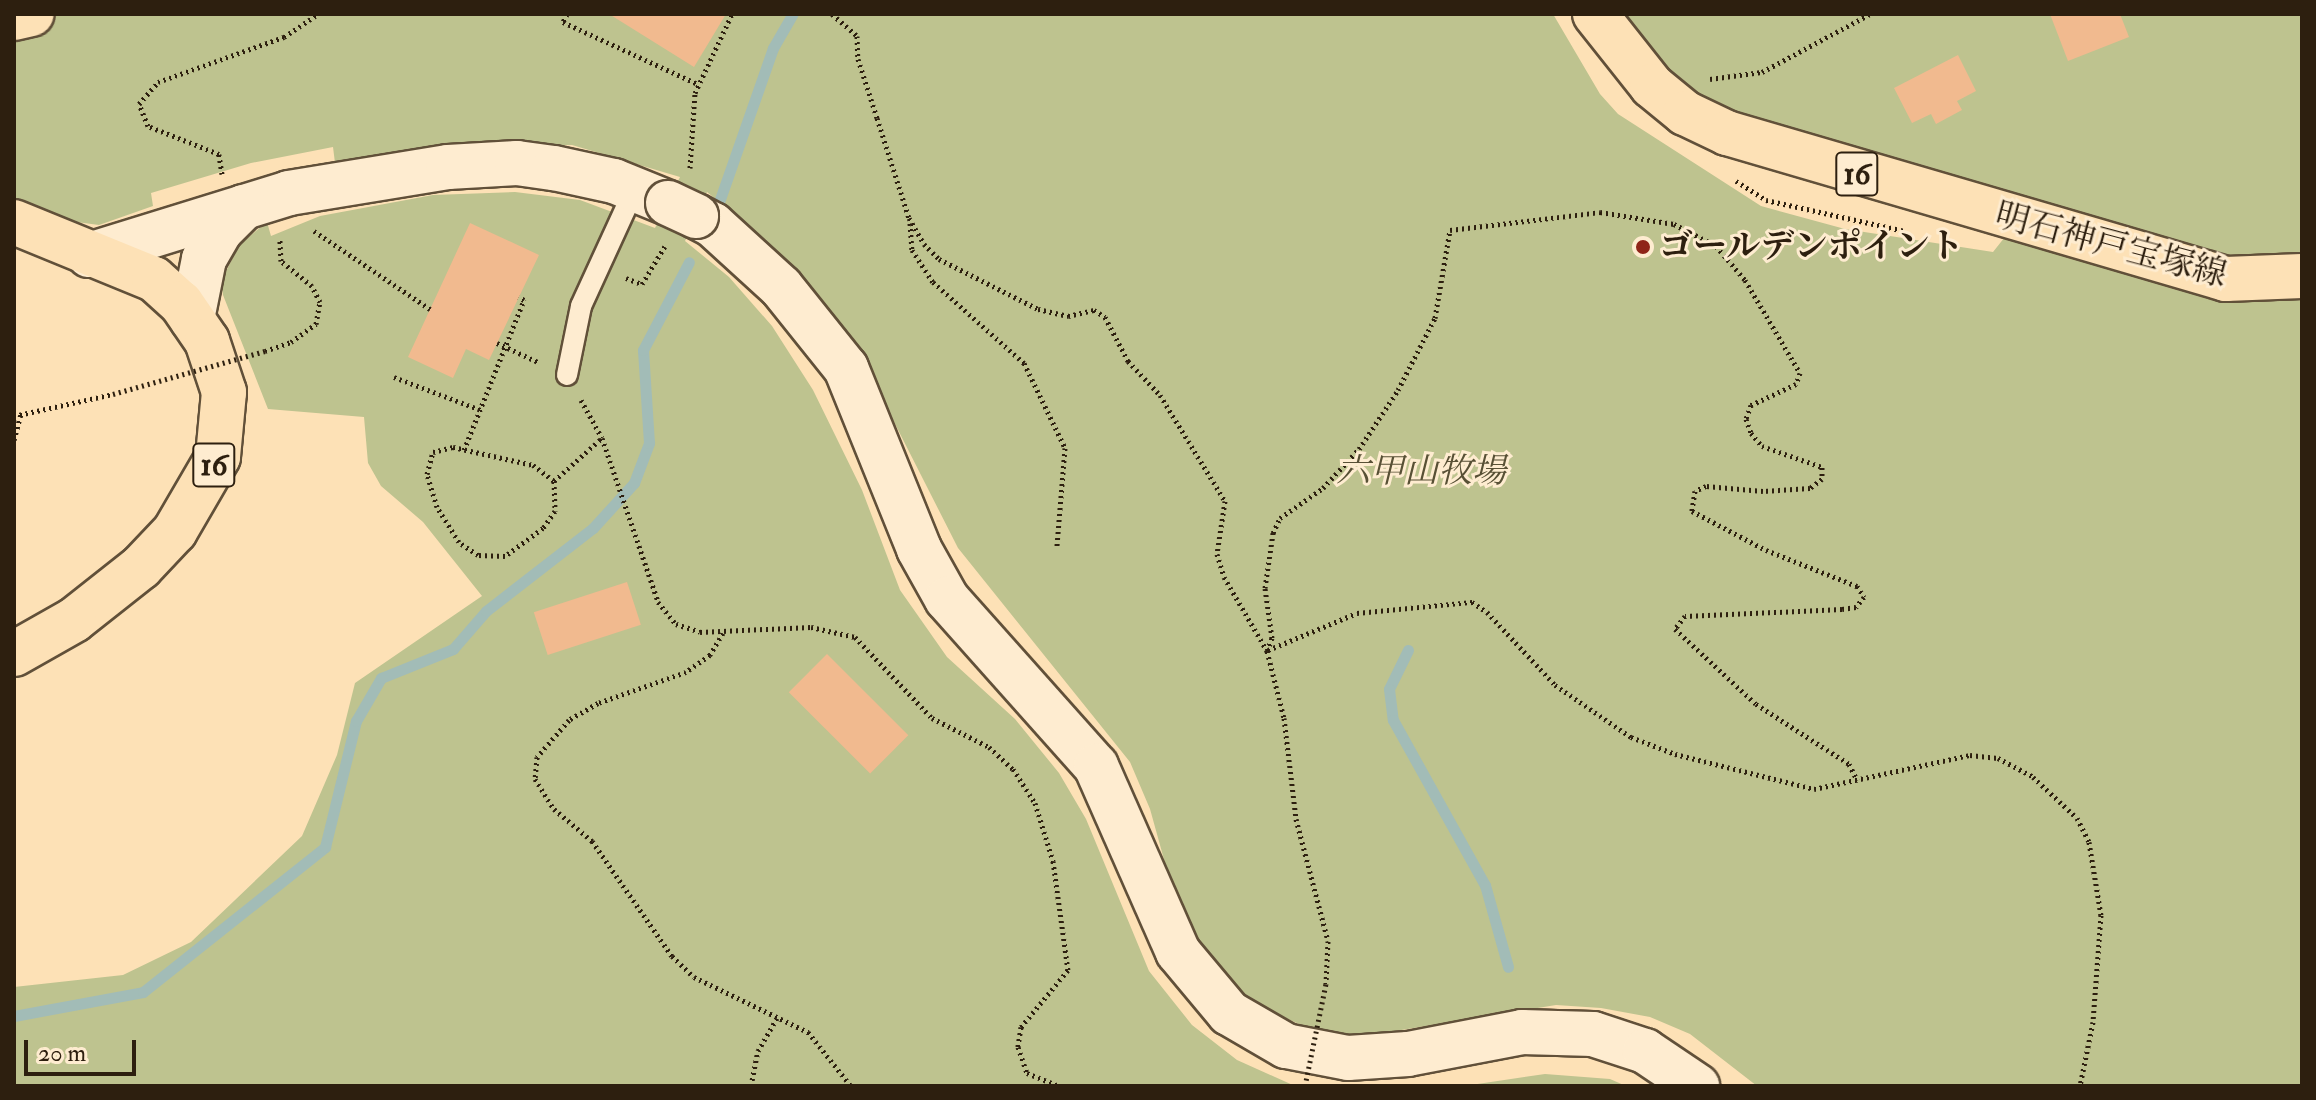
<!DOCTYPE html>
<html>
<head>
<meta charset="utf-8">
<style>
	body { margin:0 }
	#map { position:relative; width:2316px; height:1100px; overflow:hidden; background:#fde1b6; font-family:"IM FELL Double Pica","Noto Serif JP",serif }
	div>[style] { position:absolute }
	.green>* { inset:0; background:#bec38f }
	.stream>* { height:11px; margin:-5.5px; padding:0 5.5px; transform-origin:5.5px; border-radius:5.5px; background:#a2bcb7 }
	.building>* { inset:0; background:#f1ba8f; transform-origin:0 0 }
	.path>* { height:5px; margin-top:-2.5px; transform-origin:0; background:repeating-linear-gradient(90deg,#2d1f0f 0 2px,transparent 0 6px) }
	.roads { filter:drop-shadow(2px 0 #615039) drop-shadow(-2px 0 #615039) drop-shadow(0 2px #615039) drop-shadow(0 -2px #615039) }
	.service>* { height:20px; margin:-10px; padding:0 10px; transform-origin:10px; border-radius:10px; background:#feecd0 }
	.tertiary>* { height:44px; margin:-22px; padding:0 22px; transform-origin:22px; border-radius:22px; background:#feecd0 }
	.primary>* { height:44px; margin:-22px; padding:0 22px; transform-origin:22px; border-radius:22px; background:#fde1b6 }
	.path-bridge>* { height:5px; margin-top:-2.5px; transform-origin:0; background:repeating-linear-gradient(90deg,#2d1f0f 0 2px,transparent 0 6px) }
	.bridges { filter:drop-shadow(2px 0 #615039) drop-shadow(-2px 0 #615039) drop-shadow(0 2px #615039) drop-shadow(0 -2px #615039) }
	.tertiary-bridge>* { height:44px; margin:-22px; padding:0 22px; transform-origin:22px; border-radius:22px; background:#feecd0 }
	.dots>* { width:22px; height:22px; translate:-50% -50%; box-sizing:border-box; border:4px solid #feecd0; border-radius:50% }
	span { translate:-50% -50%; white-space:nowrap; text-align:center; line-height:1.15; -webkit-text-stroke:6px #feecd0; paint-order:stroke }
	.shield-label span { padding:2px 6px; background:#feecd0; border:2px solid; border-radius:6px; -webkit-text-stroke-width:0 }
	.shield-label { font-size:32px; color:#2d1f0f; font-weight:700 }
	.street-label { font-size:34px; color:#2d1f0f }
	.poi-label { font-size:34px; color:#2d1f0f; font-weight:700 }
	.left { translate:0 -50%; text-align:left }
	.park-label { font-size:34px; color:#585035; font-style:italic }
	.frame { position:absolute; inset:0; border:16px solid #2d1f0f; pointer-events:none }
	.scale { position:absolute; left:24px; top:1040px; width:112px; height:36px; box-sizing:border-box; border:4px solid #2d1f0f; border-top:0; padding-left:10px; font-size:24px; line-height:28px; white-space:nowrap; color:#2d1f0f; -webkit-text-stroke:6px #feecd0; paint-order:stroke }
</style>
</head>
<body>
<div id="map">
	<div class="green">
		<i style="clip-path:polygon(14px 14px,1553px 14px,1600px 94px,1618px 114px,1761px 206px,1845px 229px,1993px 252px,2024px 213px,1716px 111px,1675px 81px,1621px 14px,2302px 14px,2302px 1086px,1757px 1086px,1690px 1034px,1650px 1017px,1601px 1008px,1556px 1005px,1352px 1038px,1301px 1025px,1256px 1004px,1225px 979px,1180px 917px,1150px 809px,1130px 762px,958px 548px,857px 349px,815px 293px,769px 244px,707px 192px,685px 241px,729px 277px,772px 326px,813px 390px,862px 490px,900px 590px,947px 657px,1015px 719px,1059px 773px,1086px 819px,1149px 971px,1192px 1025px,1237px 1060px,1295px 1086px,14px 1086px,14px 987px,123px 975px,191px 942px,302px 836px,337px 755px,355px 683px,482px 596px,423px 522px,381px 486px,368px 463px,364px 417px,268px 409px,223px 295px,221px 281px,240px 244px,267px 222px,271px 236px,320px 216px,433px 195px,515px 192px,580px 200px,655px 228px,680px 177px,572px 145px,441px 146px,335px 163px,333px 147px,251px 163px,151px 193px,153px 206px,99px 225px,54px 219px,14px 200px)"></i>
		<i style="clip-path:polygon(1545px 1074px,1610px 1079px,1626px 1086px,1464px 1086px)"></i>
	</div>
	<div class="stream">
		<i style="left:718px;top:205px;width:166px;rotate:-70.7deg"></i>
		<i style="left:773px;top:48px;width:39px;rotate:-60deg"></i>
		<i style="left:1408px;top:650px;width:43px;rotate:116deg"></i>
		<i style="left:1389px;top:689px;width:31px;rotate:83deg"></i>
		<i style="left:1393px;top:720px;width:189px;rotate:60.9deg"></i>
		<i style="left:1485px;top:885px;width:85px;rotate:74.3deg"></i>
		<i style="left:14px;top:1016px;width:131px;rotate:-10.5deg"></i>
		<i style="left:143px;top:992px;width:233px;rotate:-38.5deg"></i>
		<i style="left:325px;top:847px;width:130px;rotate:-76.2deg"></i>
		<i style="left:356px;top:721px;width:50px;rotate:-59.8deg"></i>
		<i style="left:381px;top:678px;width:78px;rotate:-21.9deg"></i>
		<i style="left:453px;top:649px;width:50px;rotate:-49deg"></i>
		<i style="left:486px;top:611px;width:135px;rotate:-37.8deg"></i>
		<i style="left:593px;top:528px;width:61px;rotate:-47.7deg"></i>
		<i style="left:634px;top:483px;width:43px;rotate:-69.4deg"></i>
		<i style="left:649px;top:443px;width:93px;rotate:-93.7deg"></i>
		<i style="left:643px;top:350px;width:99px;rotate:-62.4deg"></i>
	</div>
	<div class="building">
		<i style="clip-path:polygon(609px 14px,726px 14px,694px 67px)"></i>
		<i style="clip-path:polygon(2050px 14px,2120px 14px,2129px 37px,2068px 61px)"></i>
		<i style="clip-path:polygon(1958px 55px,1976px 91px,1957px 101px,1962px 110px,1936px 124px,1931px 114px,1912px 123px,1894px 88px)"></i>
		<i style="clip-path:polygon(470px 223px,539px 255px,489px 360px,466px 349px,453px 378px,408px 357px)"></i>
		<i style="left:627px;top:582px;width:45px;height:98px;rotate:72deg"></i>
		<i style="left:827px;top:654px;width:115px;height:54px;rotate:45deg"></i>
	</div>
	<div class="path">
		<i style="left:567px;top:14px;width:9px;rotate:117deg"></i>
		<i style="left:563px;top:22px;width:149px;rotate:24.7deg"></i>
		<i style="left:832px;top:14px;width:33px;rotate:41deg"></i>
		<i style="left:857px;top:36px;width:23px;rotate:88deg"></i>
		<i style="left:858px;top:59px;width:62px;rotate:72.1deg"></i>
		<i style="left:877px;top:118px;width:105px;rotate:72.3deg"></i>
		<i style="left:909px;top:218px;width:30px;rotate:60deg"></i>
		<i style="left:924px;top:244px;width:21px;rotate:45deg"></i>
		<i style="left:939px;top:259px;width:111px;rotate:26.8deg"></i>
		<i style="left:1038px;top:309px;width:31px;rotate:13deg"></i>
		<i style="left:1068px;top:316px;width:27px;rotate:-13deg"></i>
		<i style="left:1094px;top:310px;width:13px;rotate:32deg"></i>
		<i style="left:1105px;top:317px;width:50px;rotate:62.4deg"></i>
		<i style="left:1128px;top:361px;width:47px;rotate:46.7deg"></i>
		<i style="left:1160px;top:395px;width:124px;rotate:58.5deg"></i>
		<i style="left:1225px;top:501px;width:54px;rotate:98.6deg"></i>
		<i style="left:1217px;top:554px;width:24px;rotate:73deg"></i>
		<i style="left:1224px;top:577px;width:86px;rotate:59.8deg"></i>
		<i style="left:1267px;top:651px;width:69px;rotate:75.8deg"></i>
		<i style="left:1284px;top:718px;width:102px;rotate:83.2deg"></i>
		<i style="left:1296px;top:819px;width:126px;rotate:75.3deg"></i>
		<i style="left:1328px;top:941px;width:43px;rotate:92.7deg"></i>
		<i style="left:1710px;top:79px;width:52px;rotate:-7.7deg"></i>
		<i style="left:1762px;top:72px;width:123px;rotate:-28.2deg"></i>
		<i style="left:690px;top:168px;width:75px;rotate:-86.2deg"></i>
		<i style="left:695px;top:93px;width:87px;rotate:-64.9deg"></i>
		<i style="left:222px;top:174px;width:20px;rotate:-99deg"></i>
		<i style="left:219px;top:154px;width:76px;rotate:-158.5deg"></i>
		<i style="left:148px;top:126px;width:24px;rotate:-112deg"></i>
		<i style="left:139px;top:104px;width:29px;rotate:-49deg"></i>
		<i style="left:158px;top:82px;width:134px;rotate:-19.7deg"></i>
		<i style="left:284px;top:37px;width:41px;rotate:-34.1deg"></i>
		<i style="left:1736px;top:181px;width:36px;rotate:32deg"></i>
		<i style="left:1766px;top:200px;width:142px;rotate:12.6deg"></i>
		<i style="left:910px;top:223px;width:27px;rotate:86deg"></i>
		<i style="left:912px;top:250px;width:38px;rotate:57deg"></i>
		<i style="left:933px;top:282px;width:122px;rotate:41.7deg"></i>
		<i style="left:1024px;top:363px;width:94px;rotate:64.2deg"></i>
		<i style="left:1065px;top:448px;width:98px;rotate:94.7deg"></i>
		<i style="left:314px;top:231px;width:140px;rotate:33.9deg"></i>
		<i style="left:626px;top:278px;width:17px;rotate:21deg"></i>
		<i style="left:642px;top:284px;width:44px;rotate:-58.8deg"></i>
		<i style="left:497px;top:343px;width:47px;rotate:24.9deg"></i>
		<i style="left:265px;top:351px;width:28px;rotate:-19deg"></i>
		<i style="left:291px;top:342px;width:31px;rotate:-36deg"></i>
		<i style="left:316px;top:324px;width:22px;rotate:-80deg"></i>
		<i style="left:320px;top:302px;width:18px;rotate:-117deg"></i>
		<i style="left:312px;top:286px;width:40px;rotate:-141deg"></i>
		<i style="left:281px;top:261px;width:22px;rotate:-93deg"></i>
		<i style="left:394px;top:377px;width:93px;rotate:20.8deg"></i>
		<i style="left:581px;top:400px;width:43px;rotate:61.1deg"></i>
		<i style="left:602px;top:438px;width:173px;rotate:71.1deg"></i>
		<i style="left:658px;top:602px;width:28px;rotate:51deg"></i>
		<i style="left:676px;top:624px;width:25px;rotate:18deg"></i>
		<i style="left:700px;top:632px;width:111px;rotate:-2.6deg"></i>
		<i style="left:811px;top:627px;width:45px;rotate:12.8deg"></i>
		<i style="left:855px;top:637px;width:112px;rotate:46.5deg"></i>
		<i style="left:932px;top:718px;width:64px;rotate:27deg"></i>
		<i style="left:989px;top:747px;width:33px;rotate:43deg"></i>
		<i style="left:1013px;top:769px;width:40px;rotate:57.1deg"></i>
		<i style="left:1035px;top:803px;width:61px;rotate:72.8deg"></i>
		<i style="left:1053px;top:861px;width:110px;rotate:82.2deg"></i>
		<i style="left:1068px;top:970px;width:74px;rotate:129.5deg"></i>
		<i style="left:1021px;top:1027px;width:20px;rotate:99deg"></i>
		<i style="left:1018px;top:1047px;width:28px;rotate:71deg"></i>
		<i style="left:1027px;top:1073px;width:35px;rotate:22deg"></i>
		<i style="left:14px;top:416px;width:101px;rotate:-12.5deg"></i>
		<i style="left:14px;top:440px;width:27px;rotate:-75deg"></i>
		<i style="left:453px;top:447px;width:82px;rotate:12.7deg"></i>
		<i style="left:533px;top:465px;width:26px;rotate:37deg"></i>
		<i style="left:554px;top:481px;width:30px;rotate:88deg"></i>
		<i style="left:555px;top:511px;width:21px;rotate:125deg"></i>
		<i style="left:543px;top:528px;width:47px;rotate:143.6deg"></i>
		<i style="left:505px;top:556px;width:27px;rotate:-178deg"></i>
		<i style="left:478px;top:555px;width:23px;rotate:-146deg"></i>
		<i style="left:459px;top:542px;width:41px;rotate:-122.2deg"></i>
		<i style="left:437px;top:507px;width:34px;rotate:-107deg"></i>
		<i style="left:427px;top:474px;width:23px;rotate:-75deg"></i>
		<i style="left:433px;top:452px;width:21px;rotate:-14deg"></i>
		<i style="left:464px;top:450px;width:162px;rotate:-68.2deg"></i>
		<i style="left:524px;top:300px;width:6px;rotate:-149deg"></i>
		<i style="left:554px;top:481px;width:64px;rotate:-41.9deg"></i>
		<i style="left:723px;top:633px;width:26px;rotate:121deg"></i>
		<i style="left:710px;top:655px;width:29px;rotate:145deg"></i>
		<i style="left:686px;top:672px;width:93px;rotate:160.6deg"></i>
		<i style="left:598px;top:703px;width:34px;rotate:150deg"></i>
		<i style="left:569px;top:720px;width:49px;rotate:130.9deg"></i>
		<i style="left:537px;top:757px;width:22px;rotate:95deg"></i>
		<i style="left:535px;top:779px;width:36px;rotate:58deg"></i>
		<i style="left:554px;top:809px;width:50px;rotate:40.1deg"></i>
		<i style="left:592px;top:841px;width:140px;rotate:55.2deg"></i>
		<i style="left:672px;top:956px;width:30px;rotate:44deg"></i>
		<i style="left:694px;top:977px;width:127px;rotate:25.8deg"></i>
		<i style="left:808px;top:1032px;width:69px;rotate:51.5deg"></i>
		<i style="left:1268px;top:650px;width:96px;rotate:-22.6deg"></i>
		<i style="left:1357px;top:613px;width:116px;rotate:-5.5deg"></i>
		<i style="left:1472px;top:602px;width:18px;rotate:34deg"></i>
		<i style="left:1487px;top:612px;width:100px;rotate:47deg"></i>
		<i style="left:1555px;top:685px;width:92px;rotate:34.4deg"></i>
		<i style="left:1631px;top:737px;width:47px;rotate:21.1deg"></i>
		<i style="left:1675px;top:754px;width:143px;rotate:14.1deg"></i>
		<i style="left:1814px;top:789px;width:160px;rotate:-12.3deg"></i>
		<i style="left:1970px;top:755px;width:28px;rotate:6deg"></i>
		<i style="left:1998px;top:758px;width:40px;rotate:28deg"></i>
		<i style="left:2033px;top:777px;width:60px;rotate:43deg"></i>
		<i style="left:2077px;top:818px;width:27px;rotate:63deg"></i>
		<i style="left:2089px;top:842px;width:74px;rotate:80.7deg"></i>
		<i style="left:2101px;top:915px;width:107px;rotate:94.3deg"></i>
		<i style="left:2093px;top:1022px;width:65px;rotate:101.5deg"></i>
		<i style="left:1267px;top:651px;width:14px;rotate:-69deg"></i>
		<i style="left:1272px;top:638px;width:50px;rotate:-98deg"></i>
		<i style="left:1265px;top:588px;width:56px;rotate:-81.7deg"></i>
		<i style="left:1273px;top:533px;width:17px;rotate:-65deg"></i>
		<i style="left:1280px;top:518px;width:52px;rotate:-34.9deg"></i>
		<i style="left:1323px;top:488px;width:53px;rotate:-47.3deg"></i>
		<i style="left:1359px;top:449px;width:71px;rotate:-56.5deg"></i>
		<i style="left:1398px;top:390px;width:81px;rotate:-62.8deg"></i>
		<i style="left:1435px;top:318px;width:89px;rotate:-80.3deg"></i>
		<i style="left:1450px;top:230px;width:151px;rotate:-6.8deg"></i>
		<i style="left:1600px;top:212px;width:75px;rotate:9.2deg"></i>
		<i style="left:1674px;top:224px;width:47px;rotate:27.6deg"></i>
		<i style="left:1716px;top:246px;width:45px;rotate:49.5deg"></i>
		<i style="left:1745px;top:280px;width:108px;rotate:59.4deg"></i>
		<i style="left:1800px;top:373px;width:12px;rotate:110deg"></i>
		<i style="left:1796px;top:384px;width:50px;rotate:155deg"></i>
		<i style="left:1751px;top:405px;width:15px;rotate:110deg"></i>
		<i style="left:1746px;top:419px;width:15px;rotate:70deg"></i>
		<i style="left:1751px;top:433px;width:17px;rotate:50deg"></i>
		<i style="left:1762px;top:446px;width:64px;rotate:19.3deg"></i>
		<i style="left:1822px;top:467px;width:12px;rotate:90deg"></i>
		<i style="left:1822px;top:479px;width:15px;rotate:143deg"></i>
		<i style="left:1810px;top:488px;width:47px;rotate:176.3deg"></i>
		<i style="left:1763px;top:491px;width:57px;rotate:-175deg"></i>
		<i style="left:1706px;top:486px;width:12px;rotate:156deg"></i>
		<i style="left:1695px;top:491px;width:20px;rotate:99deg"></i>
		<i style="left:1692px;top:511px;width:84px;rotate:27.8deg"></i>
		<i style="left:1766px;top:550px;width:98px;rotate:21.6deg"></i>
		<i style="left:1857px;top:586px;width:13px;rotate:58deg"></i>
		<i style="left:1864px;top:597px;width:13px;rotate:129deg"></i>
		<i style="left:1856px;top:607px;width:14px;rotate:172deg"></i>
		<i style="left:1842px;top:609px;width:157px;rotate:177.4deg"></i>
		<i style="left:1685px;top:616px;width:16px;rotate:128deg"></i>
		<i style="left:1675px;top:629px;width:110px;rotate:42.8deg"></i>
		<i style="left:1756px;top:704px;width:111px;rotate:32.8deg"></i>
		<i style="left:1849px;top:764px;width:18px;rotate:63deg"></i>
		<i style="left:751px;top:1086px;width:36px;rotate:-79deg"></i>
		<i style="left:758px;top:1051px;width:38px;rotate:-60deg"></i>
	</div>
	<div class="roads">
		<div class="service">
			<i style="left:567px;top:375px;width:70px;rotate:-78.5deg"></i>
			<i style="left:581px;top:306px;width:130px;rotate:-65.4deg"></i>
		</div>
		<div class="tertiary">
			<i style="left:696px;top:216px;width:19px;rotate:28deg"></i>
			<i style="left:713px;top:225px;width:92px;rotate:42.4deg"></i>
			<i style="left:781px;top:287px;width:104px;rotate:51.3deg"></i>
			<i style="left:846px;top:368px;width:195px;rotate:68deg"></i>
			<i style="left:919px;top:549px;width:57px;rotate:60.8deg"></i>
			<i style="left:947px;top:599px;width:224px;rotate:48.3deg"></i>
			<i style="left:1096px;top:766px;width:203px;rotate:66.2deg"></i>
			<i style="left:1178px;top:952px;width:80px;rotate:50.1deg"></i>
			<i style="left:1229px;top:1013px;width:66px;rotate:30.1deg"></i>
			<i style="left:1286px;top:1046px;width:63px;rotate:11deg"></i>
			<i style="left:1348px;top:1058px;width:60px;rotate:-3.8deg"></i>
			<i style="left:1408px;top:1054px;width:116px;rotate:-10.9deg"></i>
			<i style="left:1522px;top:1032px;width:71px;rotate:1.6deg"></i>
			<i style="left:1593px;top:1034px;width:55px;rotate:18.1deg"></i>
			<i style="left:1645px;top:1051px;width:63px;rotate:33.9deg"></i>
			<i style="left:89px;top:255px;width:209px;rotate:-17.2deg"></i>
			<i style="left:289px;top:193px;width:161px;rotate:-9.3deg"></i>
			<i style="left:448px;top:167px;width:69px;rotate:-3.3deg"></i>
			<i style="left:517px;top:163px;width:37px;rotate:8deg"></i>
			<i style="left:554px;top:168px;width:61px;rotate:12.2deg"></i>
			<i style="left:614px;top:181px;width:58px;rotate:22.2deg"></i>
			<i style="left:192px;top:319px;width:61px;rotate:-78.7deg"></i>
			<i style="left:204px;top:259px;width:34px;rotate:-60deg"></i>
			<i style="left:221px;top:230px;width:33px;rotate:-45deg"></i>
		</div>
		<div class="primary">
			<i style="left:1595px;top:14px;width:92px;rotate:51.6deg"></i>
			<i style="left:1652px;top:86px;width:43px;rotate:39.3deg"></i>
			<i style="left:1685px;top:113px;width:47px;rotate:25.5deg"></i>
			<i style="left:1727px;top:133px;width:520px;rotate:16.31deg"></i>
			<i style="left:2226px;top:279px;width:76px;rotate:-2.3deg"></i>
			<i style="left:14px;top:18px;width:18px;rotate:-13deg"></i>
			<i style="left:14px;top:222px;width:151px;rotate:22.2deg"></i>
			<i style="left:154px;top:279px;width:36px;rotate:42deg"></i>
			<i style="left:181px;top:303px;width:46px;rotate:55.6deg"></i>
			<i style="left:207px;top:341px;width:54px;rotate:71.6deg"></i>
			<i style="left:224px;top:392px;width:65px;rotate:95.3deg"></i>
			<i style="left:218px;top:457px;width:86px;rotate:120.2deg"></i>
			<i style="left:175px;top:531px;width:50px;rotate:133.4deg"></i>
			<i style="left:141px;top:567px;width:85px;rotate:141.7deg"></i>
			<i style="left:74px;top:620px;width:69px;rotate:150.5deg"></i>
		</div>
	</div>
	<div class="path-bridge">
		<i style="left:113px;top:394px;width:158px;rotate:-15.8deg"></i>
		<i style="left:1305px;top:1086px;width:104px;rotate:-78.4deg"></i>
	</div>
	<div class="bridges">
		<div class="tertiary-bridge">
			<i style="left:668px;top:203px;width:31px;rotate:25deg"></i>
		</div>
	</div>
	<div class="dots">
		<i style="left:1643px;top:247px;background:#8f2418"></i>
	</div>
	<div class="shield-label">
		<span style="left:1857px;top:174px">16</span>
		<span style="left:214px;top:465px">16</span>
	</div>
	<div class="street-label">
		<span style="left:2111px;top:245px;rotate:15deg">明石神戸宝塚線</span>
	</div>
	<div class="poi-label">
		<span class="left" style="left:1659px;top:247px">ゴールデンポイント</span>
	</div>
	<div class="park-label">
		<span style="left:1421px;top:472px">六甲山牧場</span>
	</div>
	<div class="frame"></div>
	<div class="scale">20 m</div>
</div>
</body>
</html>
